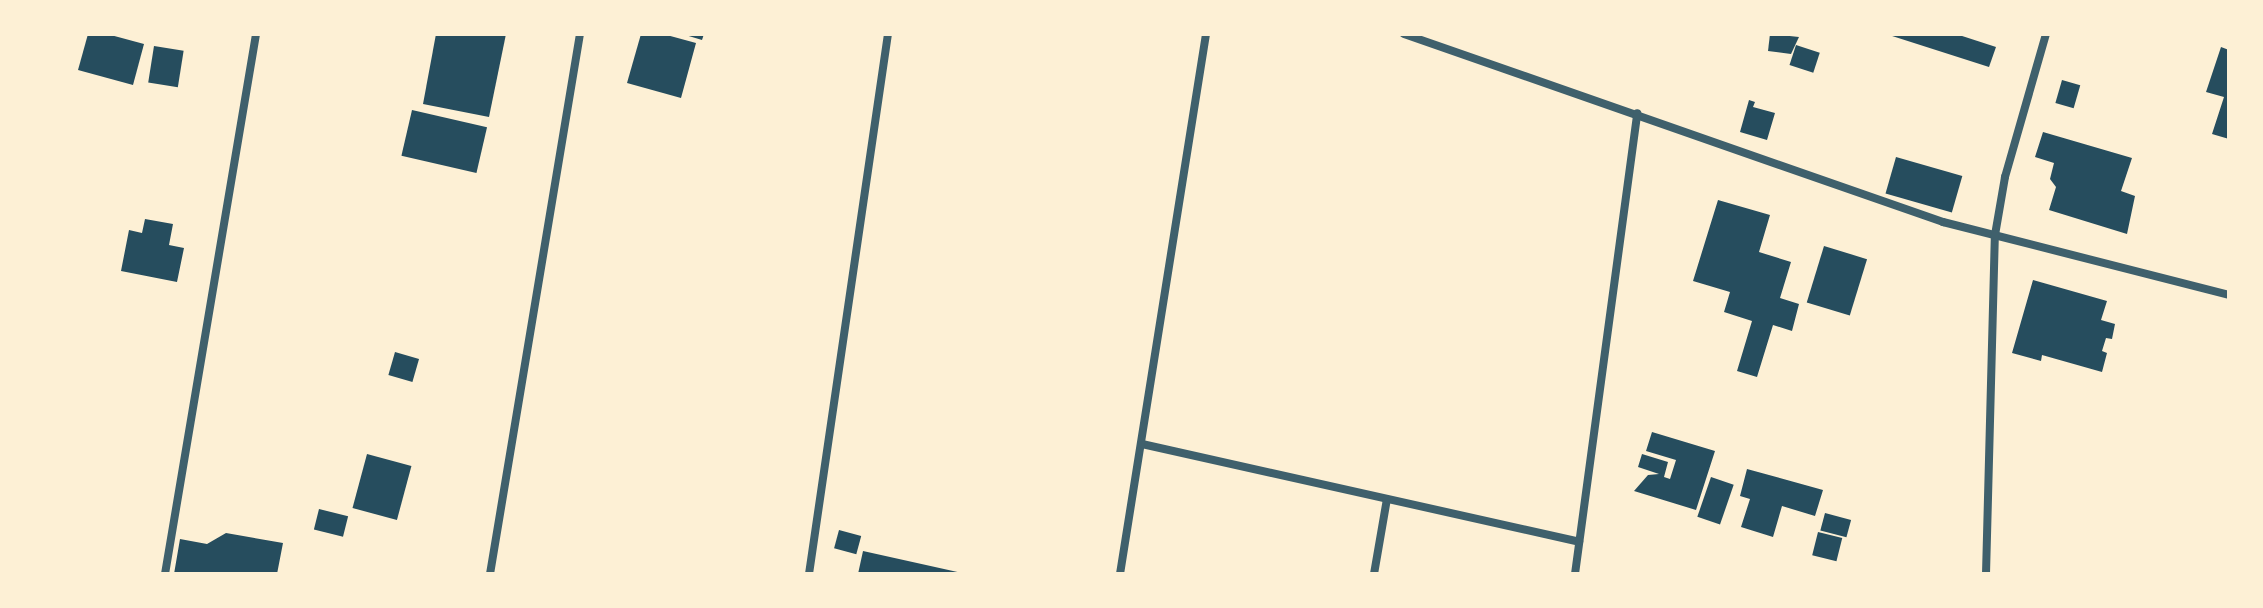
<!DOCTYPE html>
<html>
<head>
<meta charset="utf-8">
<style>
	body { margin:0 }
	#map { position:relative; width:2263px; height:608px; overflow:hidden; background:#fdf0d5; font-family:"Work Sans",sans-serif }
	div>[style] { position:absolute }
	.building>* { inset:0; background:#264d5e; transform-origin:0 0 }
	.minor>* { height:8px; margin:-4px; padding:0 4px; transform-origin:4px; border-radius:4px; background:#3f606c }
	span { translate:-50% -50%; white-space:nowrap; text-align:center; line-height:1.15; -webkit-text-stroke:8px #fdf0d5; paint-order:stroke }
	.frame { position:absolute; inset:0; border:36px solid #fdf0d5; pointer-events:none }
</style>
</head>
<body>
<div id="map">
	<div class="building">
		<i style="clip-path:polygon(88px 34px,107px 34px,144px 44px,133px 85px,78px 70px)"></i>
		<i style="clip-path:polygon(436px 34px,506px 34px,489px 117px,423px 104px)"></i>
		<i style="clip-path:polygon(641px 34px,663px 34px,696px 43px,681px 98px,627px 83px)"></i>
		<i style="clip-path:polygon(682px 34px,704px 34px,702px 40px)"></i>
		<i style="clip-path:polygon(1770px 34px,1799px 37px,1791px 54px,1768px 51px)"></i>
		<i style="clip-path:polygon(1956px 34px,1996px 47px,1989px 67px,1889px 35px)"></i>
		<i style="left:1796px;top:45px;width:25px;height:21px;rotate:18deg"></i>
		<i style="left:154px;top:46px;width:30px;height:37px;rotate:9deg"></i>
		<i style="clip-path:polygon(2221px 47px,2229px 50px,2229px 139px,2212px 134px,2224px 97px,2206px 92px)"></i>
		<i style="left:2062px;top:80px;width:19px;height:24px;rotate:16deg"></i>
		<i style="clip-path:polygon(1749px 100px,1755px 102px,1753px 107px,1775px 113px,1767px 140px,1740px 132px)"></i>
		<i style="left:412px;top:110px;width:77px;height:47px;rotate:13deg"></i>
		<i style="clip-path:polygon(2043px 132px,2132px 158px,2121px 191px,2135px 196px,2127px 234px,2049px 210px,2056px 187px,2050px 179px,2054px 163px,2035px 157px)"></i>
		<i style="left:1896px;top:157px;width:69px;height:38px;rotate:16deg"></i>
		<i style="clip-path:polygon(1718px 200px,1770px 215px,1759px 252px,1791px 262px,1780px 298px,1799px 304px,1792px 331px,1773px 325px,1757px 377px,1737px 371px,1752px 321px,1724px 312px,1730px 292px,1693px 281px)"></i>
		<i style="clip-path:polygon(145px 219px,173px 224px,169px 245px,184px 248px,177px 282px,121px 271px,129px 230px,142px 233px)"></i>
		<i style="left:1824px;top:246px;width:45px;height:59px;rotate:17deg"></i>
		<i style="clip-path:polygon(2033px 280px,2107px 301px,2101px 320px,2115px 324px,2112px 339px,2106px 338px,2102px 351px,2107px 353px,2102px 372px,2042px 355px,2041px 361px,2012px 353px)"></i>
		<i style="left:395px;top:352px;width:25px;height:24px;rotate:16deg"></i>
		<i style="clip-path:polygon(1652px 432px,1715px 451px,1696px 510px,1634px 491px,1648px 475px,1659px 474px,1638px 467px,1642px 454px,1668px 462px,1664px 477px,1670px 479px,1676px 460px,1646px 451px)"></i>
		<i style="left:367px;top:454px;width:46px;height:56px;rotate:15deg"></i>
		<i style="clip-path:polygon(1747px 469px,1823px 490px,1815px 516px,1782px 506px,1773px 537px,1741px 527px,1750px 499px,1740px 496px)"></i>
		<i style="left:1711px;top:477px;width:24px;height:42px;rotate:19deg"></i>
		<i style="left:319px;top:509px;width:30px;height:21px;rotate:14deg"></i>
		<i style="left:1825px;top:513px;width:27px;height:18px;rotate:15deg"></i>
		<i style="left:839px;top:530px;width:23px;height:19px;rotate:15deg"></i>
		<i style="left:1818px;top:532px;width:25px;height:24px;rotate:14deg"></i>
		<i style="clip-path:polygon(226px 533px,283px 543px,277px 574px,174px 574px,180px 539px,207px 544px)"></i>
		<i style="clip-path:polygon(863px 551px,962px 573px,961px 574px,858px 574px)"></i>
	</div>
	<div class="minor">
		<i style="left:1404px;top:34px;width:571px;rotate:19.23deg"></i>
		<i style="left:1943px;top:222px;width:295px;rotate:14.3deg"></i>
		<i style="left:1142px;top:444px;width:448px;rotate:12.6deg"></i>
		<i style="left:165px;top:574px;width:548px;rotate:-80.43deg"></i>
		<i style="left:490px;top:574px;width:547px;rotate:-80.54deg"></i>
		<i style="left:809px;top:574px;width:546px;rotate:-81.68deg"></i>
		<i style="left:1120px;top:574px;width:547px;rotate:-80.95deg"></i>
		<i style="left:1374px;top:574px;width:76px;rotate:-80.2deg"></i>
		<i style="left:1575px;top:574px;width:465px;rotate:-82.3deg"></i>
		<i style="left:1986px;top:574px;width:339px;rotate:-88.5deg"></i>
		<i style="left:1995px;top:235px;width:59px;rotate:-80.2deg"></i>
		<i style="left:2005px;top:177px;width:149px;rotate:-74deg"></i>
	</div>
	<div class="frame"></div>
</div>
</body>
</html>
